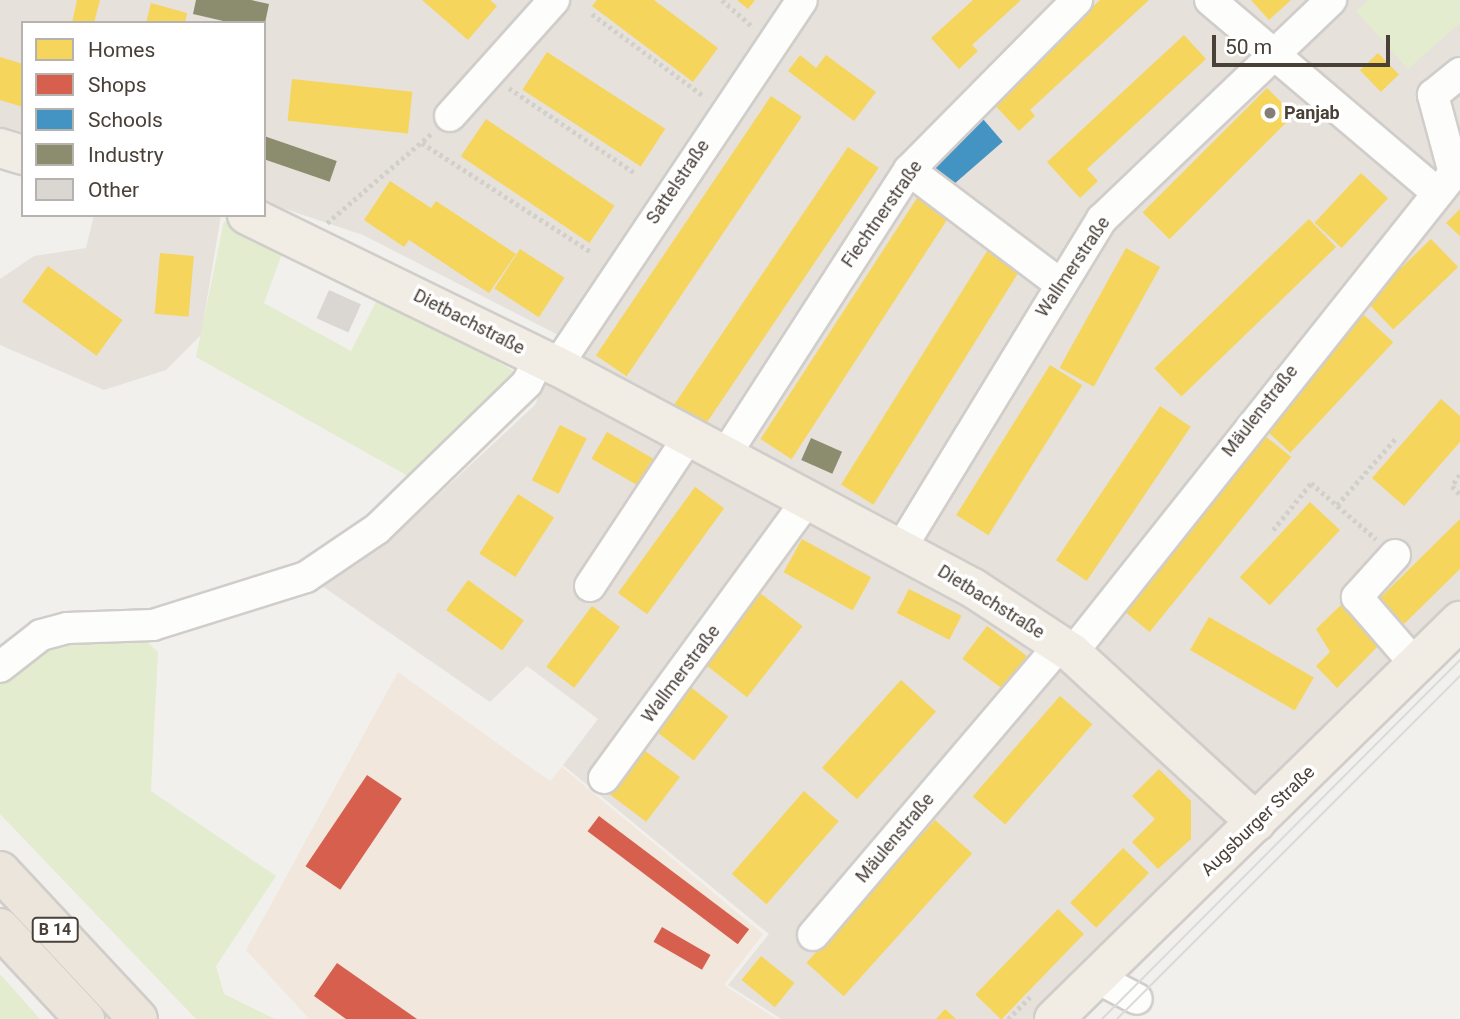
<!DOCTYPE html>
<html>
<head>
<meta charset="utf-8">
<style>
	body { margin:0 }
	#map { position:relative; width:1460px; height:1019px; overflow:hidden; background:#f2f0ed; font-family:Roboto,sans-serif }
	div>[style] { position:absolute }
	.residential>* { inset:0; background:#e6e1da }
	.commercial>* { inset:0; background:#f1e7dd }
	.green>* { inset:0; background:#e3ecce }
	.homes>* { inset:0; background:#f6d55c; transform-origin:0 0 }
	.shops>* { inset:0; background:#d6604d; transform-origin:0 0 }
	.schools>* { inset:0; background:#4393c3; transform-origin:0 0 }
	.industry>* { inset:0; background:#8c8c6e; transform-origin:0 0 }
	.building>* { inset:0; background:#dad7d3; transform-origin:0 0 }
	.path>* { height:4.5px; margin-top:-2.25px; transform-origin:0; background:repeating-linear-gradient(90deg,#d2d0cb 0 3.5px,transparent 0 7px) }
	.roads { filter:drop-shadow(2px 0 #d0cdca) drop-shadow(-2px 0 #d0cdca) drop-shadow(0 2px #d0cdca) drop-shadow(0 -2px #d0cdca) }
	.minor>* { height:30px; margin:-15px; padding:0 15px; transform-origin:15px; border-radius:15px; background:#fdfdfc }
	.major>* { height:38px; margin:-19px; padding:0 19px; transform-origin:19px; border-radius:19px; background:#f1ede5 }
	.highway>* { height:38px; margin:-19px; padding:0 19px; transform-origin:19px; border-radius:19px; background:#ece5db }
	.tram>* { height:2px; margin:-1px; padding:0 1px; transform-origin:1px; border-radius:1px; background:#dadad9 }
	.dots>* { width:19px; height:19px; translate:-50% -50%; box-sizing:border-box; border:4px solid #fff; border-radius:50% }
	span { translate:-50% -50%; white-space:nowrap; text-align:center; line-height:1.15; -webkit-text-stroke:7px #fff; paint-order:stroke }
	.shield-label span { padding:2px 5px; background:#fff; border:2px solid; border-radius:5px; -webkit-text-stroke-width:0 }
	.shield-label { font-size:16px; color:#494038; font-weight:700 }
	.poi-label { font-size:18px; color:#494038; font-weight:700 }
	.left { translate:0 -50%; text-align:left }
	.street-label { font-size:18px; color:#494038 }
	.legend { position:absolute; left:21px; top:21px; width:245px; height:196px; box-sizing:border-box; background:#fff; border:2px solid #b6b3af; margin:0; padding:9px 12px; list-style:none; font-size:21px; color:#494038 }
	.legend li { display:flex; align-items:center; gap:14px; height:35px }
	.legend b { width:35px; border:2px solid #b6b3af }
	.scale { position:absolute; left:1212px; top:35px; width:178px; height:32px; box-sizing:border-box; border:4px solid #494038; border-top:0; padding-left:9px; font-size:21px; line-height:24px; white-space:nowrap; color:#494038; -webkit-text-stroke:5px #fff; paint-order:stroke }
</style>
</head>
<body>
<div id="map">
	<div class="residential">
		<i style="clip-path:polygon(0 0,1460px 0,1460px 599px,1047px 1019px,781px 1019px,728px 985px,769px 934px,563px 765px,598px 719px,527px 666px,490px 702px,322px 586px,398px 532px,535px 405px,562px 337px,363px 235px,264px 202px,264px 23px,23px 23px,23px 132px,0 126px)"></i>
		<i style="clip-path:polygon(94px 215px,221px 215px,201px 335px,166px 370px,104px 390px,0 345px,0 279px,34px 256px,86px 248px)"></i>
	</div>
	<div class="commercial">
		<i style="clip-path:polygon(398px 672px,550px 781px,562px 767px,763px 934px,724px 985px,777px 1019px,309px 1019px,246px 950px)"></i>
	</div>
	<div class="green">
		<i style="clip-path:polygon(1368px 0,1460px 0,1460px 23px,1408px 69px,1356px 11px)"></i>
		<i style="clip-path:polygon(224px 221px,284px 248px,264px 303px,351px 351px,380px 294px,519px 374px,415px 480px,196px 357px)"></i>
		<i style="clip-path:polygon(139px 635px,158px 652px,151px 791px,276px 876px,216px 966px,224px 994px,275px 1019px,196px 1019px,0 814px,0 683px,46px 645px)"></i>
		<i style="clip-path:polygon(0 974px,40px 1019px,0 1019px)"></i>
	</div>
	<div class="homes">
		<i style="clip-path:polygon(77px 0,100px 0,94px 23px,72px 23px)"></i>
		<i style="clip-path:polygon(422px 0,490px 0,497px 6px,468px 40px)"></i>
		<i style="clip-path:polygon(597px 0,654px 0,718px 48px,693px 82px,592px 6px)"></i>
		<i style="clip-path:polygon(737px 0,755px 0,748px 9px)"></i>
		<i style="clip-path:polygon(973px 0,1021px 0,972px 45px,978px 51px,959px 69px,931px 38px)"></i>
		<i style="clip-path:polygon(1100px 0,1149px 0,1030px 110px,1035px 116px,1019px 131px,991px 101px)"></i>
		<i style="clip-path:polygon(1251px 0,1291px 0,1269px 20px)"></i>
		<i style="clip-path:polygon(151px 3px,187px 13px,185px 23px,146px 23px)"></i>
		<i style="clip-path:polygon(1184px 35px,1206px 59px,1087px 169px,1098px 181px,1080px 198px,1047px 162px)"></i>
		<i style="left:547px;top:52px;width:141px;height:45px;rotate:33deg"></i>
		<i style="left:1378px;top:53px;width:30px;height:25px;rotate:46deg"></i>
		<i style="clip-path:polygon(800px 55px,816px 68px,826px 55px,876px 92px,854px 121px,788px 71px)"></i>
		<i style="clip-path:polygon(0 57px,23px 64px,23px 107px,0 100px)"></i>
		<i style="left:292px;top:79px;width:121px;height:42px;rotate:6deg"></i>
		<i style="left:1267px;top:88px;width:38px;height:176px;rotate:45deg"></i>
		<i style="left:771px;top:96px;width:37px;height:313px;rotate:34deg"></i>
		<i style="left:486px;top:119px;width:155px;height:45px;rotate:34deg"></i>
		<i style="left:848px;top:147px;width:37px;height:313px;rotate:34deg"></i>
		<i style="left:1361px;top:173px;width:37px;height:68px;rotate:43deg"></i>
		<i style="clip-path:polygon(390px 181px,431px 208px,436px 201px,516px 254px,489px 293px,409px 240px,404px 247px,364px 220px)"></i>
		<i style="left:919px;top:195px;width:37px;height:291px;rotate:33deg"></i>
		<i style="clip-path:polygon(1460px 209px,1460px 236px,1446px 223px)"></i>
		<i style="left:1309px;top:219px;width:39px;height:215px;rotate:46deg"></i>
		<i style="left:1431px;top:239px;width:39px;height:90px;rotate:46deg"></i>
		<i style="left:989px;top:248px;width:38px;height:279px;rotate:32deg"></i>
		<i style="left:1126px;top:248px;width:39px;height:137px;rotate:29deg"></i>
		<i style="left:520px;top:249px;width:53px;height:47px;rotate:33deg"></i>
		<i style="left:160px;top:253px;width:34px;height:61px;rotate:5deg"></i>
		<i style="left:48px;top:266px;width:92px;height:44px;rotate:36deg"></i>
		<i style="left:1364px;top:315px;width:40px;height:151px;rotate:43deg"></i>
		<i style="left:1050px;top:365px;width:38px;height:177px;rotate:32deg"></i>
		<i style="clip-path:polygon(1441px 399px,1460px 416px,1460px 442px,1404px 506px,1372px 478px)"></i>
		<i style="left:1160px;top:406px;width:37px;height:186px;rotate:34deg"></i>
		<i style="left:560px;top:425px;width:30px;height:62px;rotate:27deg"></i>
		<i style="left:607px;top:432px;width:56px;height:31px;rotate:30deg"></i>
		<i style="left:1264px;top:435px;width:35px;height:225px;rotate:39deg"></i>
		<i style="left:695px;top:487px;width:36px;height:131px;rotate:36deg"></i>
		<i style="left:518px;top:494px;width:43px;height:71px;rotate:33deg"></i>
		<i style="left:1310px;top:502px;width:41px;height:103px;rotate:43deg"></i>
		<i style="clip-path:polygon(1460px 519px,1460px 569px,1404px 624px,1380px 598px)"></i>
		<i style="left:802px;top:539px;width:79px;height:38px;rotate:29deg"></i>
		<i style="left:468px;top:580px;width:69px;height:37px;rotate:36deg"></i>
		<i style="left:909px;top:589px;width:59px;height:27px;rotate:27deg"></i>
		<i style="left:760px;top:593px;width:54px;height:90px;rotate:38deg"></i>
		<i style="clip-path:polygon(1342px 604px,1378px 646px,1337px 688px,1316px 666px,1330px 652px,1316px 629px)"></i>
		<i style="left:592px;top:606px;width:35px;height:76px;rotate:37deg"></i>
		<i style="left:1209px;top:617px;width:121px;height:38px;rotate:30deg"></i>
		<i style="left:987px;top:626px;width:50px;height:41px;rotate:37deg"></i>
		<i style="left:901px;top:680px;width:47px;height:118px;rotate:42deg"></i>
		<i style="left:688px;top:685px;width:51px;height:56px;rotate:38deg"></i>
		<i style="left:1060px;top:696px;width:43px;height:133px;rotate:41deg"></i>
		<i style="left:640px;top:747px;width:50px;height:56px;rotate:37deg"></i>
		<i style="clip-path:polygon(1159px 769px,1191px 801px,1191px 839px,1158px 869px,1132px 842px,1155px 819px,1132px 796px)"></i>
		<i style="left:804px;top:791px;width:46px;height:110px;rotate:41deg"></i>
		<i style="left:935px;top:820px;width:50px;height:192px;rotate:42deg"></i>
		<i style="left:1123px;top:848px;width:36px;height:76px;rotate:44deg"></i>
		<i style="left:1058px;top:909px;width:36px;height:119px;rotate:44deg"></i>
		<i style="left:761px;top:956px;width:43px;height:31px;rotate:39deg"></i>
		<i style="clip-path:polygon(945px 1009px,956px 1019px,936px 1019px)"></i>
	</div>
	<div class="shops">
		<i style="left:367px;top:775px;width:42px;height:110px;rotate:34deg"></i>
		<i style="left:599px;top:816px;width:188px;height:19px;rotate:37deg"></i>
		<i style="left:662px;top:927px;width:56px;height:17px;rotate:30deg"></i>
		<i style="clip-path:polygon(337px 963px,417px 1019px,346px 1019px,314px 996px)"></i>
	</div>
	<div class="schools">
		<i style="left:983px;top:119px;width:30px;height:69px;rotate:49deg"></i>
	</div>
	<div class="industry">
		<i style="clip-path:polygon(196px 0,251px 0,269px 4px,265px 23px,232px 23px,193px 14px)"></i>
		<i style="left:264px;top:136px;width:77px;height:22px;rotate:19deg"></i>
		<i style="left:811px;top:438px;width:34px;height:24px;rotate:24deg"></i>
	</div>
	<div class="building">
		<i style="left:329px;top:290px;width:35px;height:31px;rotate:24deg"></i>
	</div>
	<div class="path">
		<i style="left:722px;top:0;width:41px;rotate:41.1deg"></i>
		<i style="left:592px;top:14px;width:140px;rotate:36.3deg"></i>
		<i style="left:509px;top:88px;width:152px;rotate:34deg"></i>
		<i style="left:422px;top:143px;width:203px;rotate:32.8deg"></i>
		<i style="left:327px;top:223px;width:138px;rotate:-40.6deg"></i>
		<i style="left:1460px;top:475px;width:14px;rotate:126deg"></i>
		<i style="left:1452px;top:486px;width:11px;rotate:45deg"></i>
		<i style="left:1337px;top:505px;width:88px;rotate:-48.7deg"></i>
		<i style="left:1273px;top:530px;width:60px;rotate:-51deg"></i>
		<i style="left:1311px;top:483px;width:86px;rotate:40.7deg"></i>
		<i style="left:1008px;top:1019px;width:31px;rotate:-45deg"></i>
	</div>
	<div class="roads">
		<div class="minor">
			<i style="left:1210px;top:0;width:297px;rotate:40.3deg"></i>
			<i style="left:450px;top:116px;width:156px;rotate:-48.1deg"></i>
			<i style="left:909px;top:170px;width:188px;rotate:37deg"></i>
			<i style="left:1454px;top:173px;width:81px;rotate:-105.1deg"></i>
			<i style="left:1433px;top:95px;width:35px;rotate:-39deg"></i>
			<i style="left:557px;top:366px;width:440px;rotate:-56.2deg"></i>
			<i style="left:724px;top:457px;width:341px;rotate:-57.2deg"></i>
			<i style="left:909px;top:170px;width:239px;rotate:-45.3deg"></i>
			<i style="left:901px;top:548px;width:386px;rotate:-58.6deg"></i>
			<i style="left:1102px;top:219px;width:317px;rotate:-43.7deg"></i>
			<i style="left:1395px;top:555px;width:57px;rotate:132.1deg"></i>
			<i style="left:1357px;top:597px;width:90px;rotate:49.1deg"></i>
			<i style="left:590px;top:586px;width:178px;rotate:-56.5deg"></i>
			<i style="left:1072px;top:653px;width:613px;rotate:-51.49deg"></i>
			<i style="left:0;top:667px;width:52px;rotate:-38deg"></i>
			<i style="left:41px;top:635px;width:27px;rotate:-15deg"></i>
			<i style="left:67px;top:628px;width:86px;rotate:-2deg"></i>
			<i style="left:153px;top:625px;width:160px;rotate:-17.4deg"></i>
			<i style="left:306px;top:577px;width:86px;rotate:-34.1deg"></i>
			<i style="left:377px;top:529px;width:209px;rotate:-44.2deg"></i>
			<i style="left:527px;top:383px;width:29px;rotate:-63deg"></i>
			<i style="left:604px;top:778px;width:343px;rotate:-53.8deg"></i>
			<i style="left:813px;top:935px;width:381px;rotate:-49.6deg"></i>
			<i style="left:1095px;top:977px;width:47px;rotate:27.6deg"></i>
		</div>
		<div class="major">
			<i style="left:0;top:148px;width:24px;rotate:17deg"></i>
			<i style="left:247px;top:215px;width:345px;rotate:26deg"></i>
			<i style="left:557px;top:366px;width:472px;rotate:28.1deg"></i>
			<i style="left:973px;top:588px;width:118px;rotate:33.3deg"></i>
			<i style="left:1072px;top:653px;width:250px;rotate:42.6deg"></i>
			<i style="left:1054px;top:1019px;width:569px;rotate:-44.43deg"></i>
		</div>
		<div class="highway">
			<i style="left:0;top:871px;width:202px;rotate:47deg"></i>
			<i style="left:0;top:928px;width:125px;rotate:47deg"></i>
		</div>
	</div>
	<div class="tram">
		<i style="left:1102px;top:1019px;width:507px;rotate:-45.08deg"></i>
		<i style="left:1117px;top:1019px;width:485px;rotate:-45deg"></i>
	</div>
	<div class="dots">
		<i style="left:1270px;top:113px;background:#847e77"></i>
	</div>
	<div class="shield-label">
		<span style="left:55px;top:930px">B 14</span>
	</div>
	<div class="poi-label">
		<span class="left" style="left:1284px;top:113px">Panjab</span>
	</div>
	<div class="street-label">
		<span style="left:678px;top:182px;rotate:-56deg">Sattelstraße</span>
		<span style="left:882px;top:214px;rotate:-55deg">Fiechtnerstraße</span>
		<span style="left:1073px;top:267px;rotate:-56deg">Wallmerstraße</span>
		<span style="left:469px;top:322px;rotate:27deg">Dietbachstraße</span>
		<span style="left:1260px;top:411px;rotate:-52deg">Mäulenstraße</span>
		<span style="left:991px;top:602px;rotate:32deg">Dietbachstraße</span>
		<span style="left:681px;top:674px;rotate:-53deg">Wallmerstraße</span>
		<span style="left:1258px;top:821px;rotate:-44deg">Augsburger Straße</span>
		<span style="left:895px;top:838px;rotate:-50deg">Mäulenstraße</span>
	</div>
	<ul class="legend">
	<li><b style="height:19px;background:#f6d55c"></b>Homes</li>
	<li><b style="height:19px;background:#d6604d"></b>Shops</li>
	<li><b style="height:19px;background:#4393c3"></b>Schools</li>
	<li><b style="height:19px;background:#8c8c6e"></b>Industry</li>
	<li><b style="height:19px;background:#dad7d3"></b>Other</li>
	</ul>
	<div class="scale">50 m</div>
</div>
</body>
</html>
